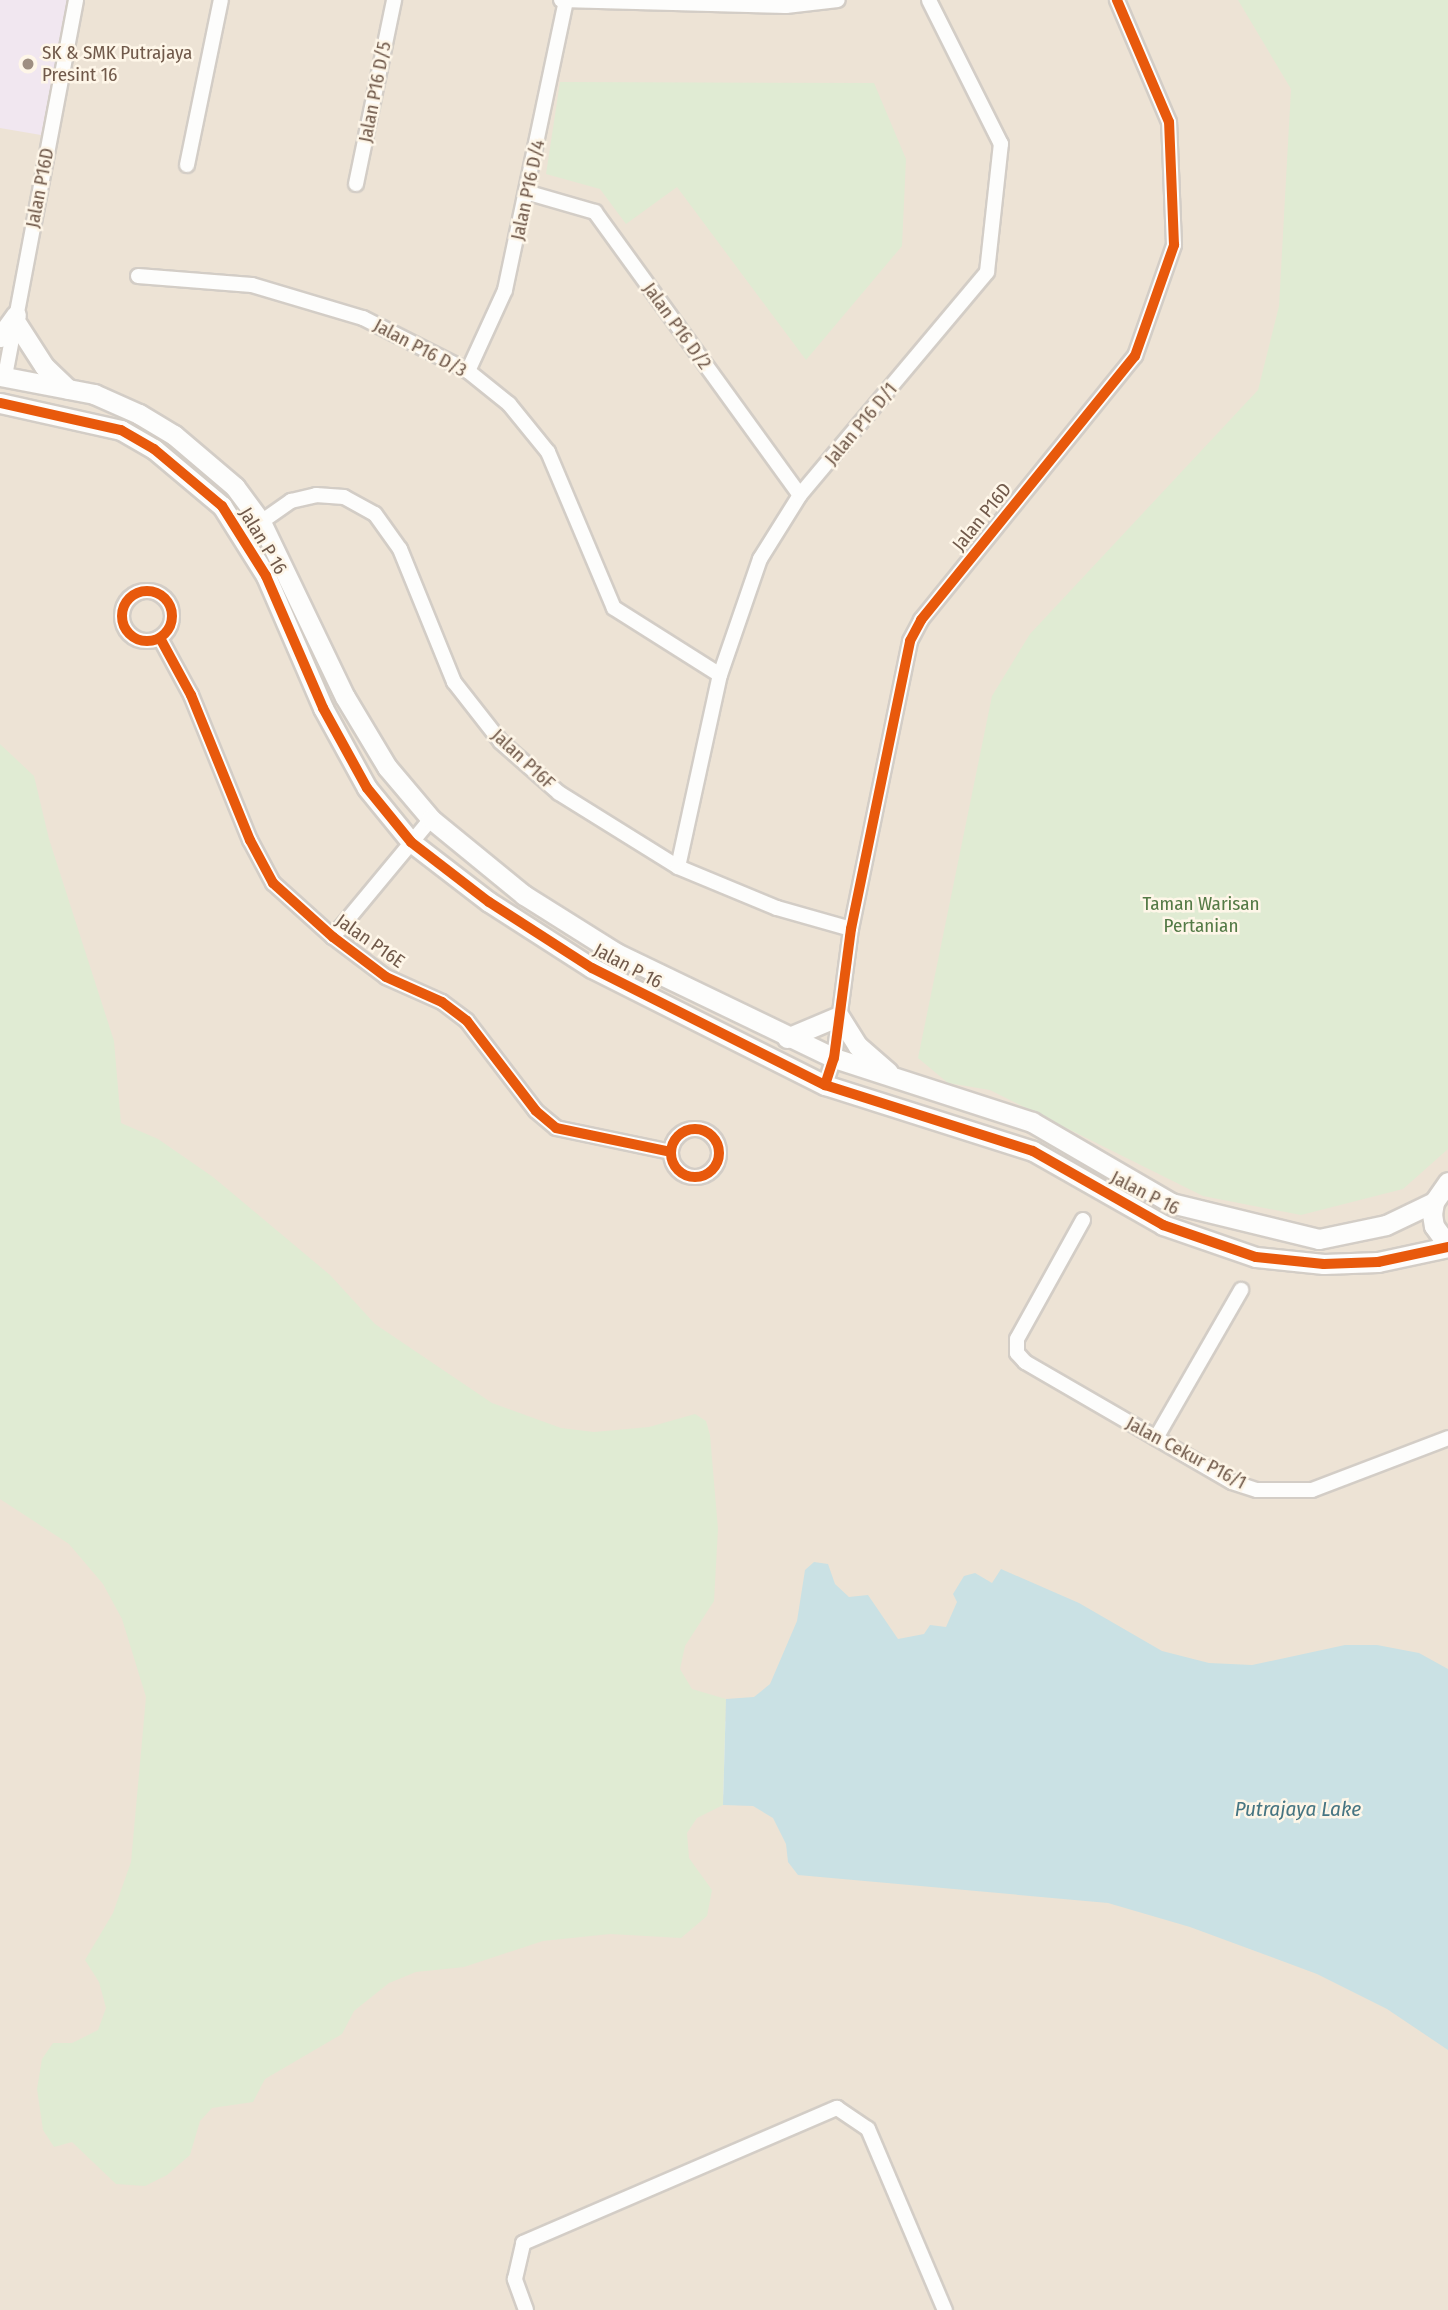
<!DOCTYPE html>
<html>
<head>
<meta charset="utf-8">
<style>
	body { margin:0 }
	#map { position:relative; width:1448px; height:2310px; overflow:hidden; background:#f4f0e8; font-family:"Fira Sans Condensed",sans-serif }
	div>[style] { position:absolute }
	.residential>* { inset:0; background:#ede3d5 }
	.education>* { inset:0; background:#f1e7f0 }
	.green>* { inset:0; background:#e0ebd3 }
	.water>* { inset:0; background:#cae1e4 }
	.roads { filter:drop-shadow(2px 0 #d3cdc6) drop-shadow(-2px 0 #d3cdc6) drop-shadow(0 2px #d3cdc6) drop-shadow(0 -2px #d3cdc6) }
	.street>* { height:14px; margin:-7px; padding:0 7px; transform-origin:7px; border-radius:7px; background:#fdfdfc }
	.street>.ring { margin:-7px; padding:0; box-sizing:content-box; background:none; border:14px solid #fdfdfc; border-radius:50% }
	.secondary>* { height:19px; margin:-9.5px; padding:0 9.5px; transform-origin:9.5px; border-radius:9.5px; background:#fdfdfc }
	.cycleway>* { height:10px; margin:-5px; padding:0 5px; transform-origin:5px; border-radius:5px; background:#e8590c }
	.cycleway>.ring { margin:-5px; padding:0; box-sizing:content-box; background:none; border:10px solid #e8590c; border-radius:50% }
	.dots>* { width:19px; height:19px; translate:-50% -50%; box-sizing:border-box; border:4px solid #fef6e8; border-radius:50% }
	span { translate:-50% -50%; white-space:nowrap; text-align:center; line-height:1.15; -webkit-text-stroke:5px #fef6e8; paint-order:stroke }
	.poi-label { font-size:19px; color:#70594a }
	.left { translate:0 -50%; text-align:left }
	.street-label { font-size:19px; color:#70594a }
	.park-label { font-size:19px; color:#547a46 }
	.water-label { font-size:21px; color:#467582; font-style:italic }
</style>
</head>
<body>
<div id="map">
	<div class="residential">
		<i style="clip-path:polygon(0 0,1448px 0,1448px 1804px,945px 1723px,679px 1721px,0 1233px)"></i>
		<i style="clip-path:polygon(0 1293px,685px 1791px,1028px 1821px,1448px 1992px,1448px 2310px,0 2310px)"></i>
	</div>
	<div class="education">
		<i style="clip-path:polygon(0 0,68px 0,41px 135px,0 128px)"></i>
	</div>
	<div class="green">
		<i style="clip-path:polygon(1238px 0,1448px 0,1448px 1149px,1403px 1189px,1301px 1215px,1203px 1196px,990px 1090px,948px 1083px,918px 1058px,992px 696px,1030px 634px,1258px 390px,1279px 306px,1291px 89px)"></i>
		<i style="clip-path:polygon(560px 82px,874px 83px,906px 159px,902px 246px,806px 360px,677px 187px,626px 224px,600px 189px,546px 174px)"></i>
		<i style="clip-path:polygon(0 744px,34px 776px,49px 839px,114px 1041px,121px 1123px,158px 1139px,213px 1177px,330px 1275px,375px 1324px,492px 1403px,561px 1428px,594px 1432px,649px 1427px,695px 1414px,706px 1421px,710px 1435px,718px 1529px,714px 1601px,685px 1646px,680px 1669px,692px 1689px,726px 1699px,723px 1805px,697px 1818px,687px 1833px,689px 1858px,712px 1890px,707px 1916px,681px 1938px,610px 1934px,543px 1941px,464px 1967px,416px 1972px,389px 1983px,354px 2011px,342px 2034px,265px 2079px,253px 2102px,212px 2108px,200px 2121px,190px 2155px,167px 2175px,145px 2186px,116px 2184px,72px 2142px,54px 2147px,43px 2130px,37px 2089px,42px 2059px,53px 2043px,72px 2043px,98px 2030px,106px 2008px,99px 1982px,85px 1960px,113px 1913px,131px 1862px,146px 1697px,122px 1619px,103px 1584px,69px 1544px,0 1499px)"></i>
	</div>
	<div class="water">
		<i style="clip-path:polygon(814px 1562px,828px 1564px,835px 1584px,849px 1597px,868px 1595px,898px 1639px,924px 1634px,930px 1625px,946px 1627px,957px 1602px,953px 1594px,964px 1576px,975px 1573px,992px 1583px,1001px 1569px,1079px 1603px,1162px 1651px,1209px 1663px,1252px 1665px,1345px 1645px,1377px 1645px,1419px 1653px,1448px 1669px,1448px 2050px,1387px 2009px,1317px 1974px,1190px 1927px,1108px 1903px,798px 1875px,788px 1862px,786px 1844px,773px 1818px,753px 1806px,723px 1805px,726px 1699px,754px 1697px,770px 1684px,797px 1621px,805px 1570px)"></i>
	</div>
	<div class="roads">
		<div class="street">
			<i style="left:561px;top:0;width:225px;rotate:1.5deg"></i>
			<i style="left:786px;top:6px;width:52px;rotate:-6.6deg"></i>
			<i style="left:187px;top:165px;width:168px;rotate:-78.4deg"></i>
			<i style="left:356px;top:184px;width:188px;rotate:-78.3deg"></i>
			<i style="left:529px;top:193px;width:69px;rotate:16.1deg"></i>
			<i style="left:595px;top:212px;width:349px;rotate:54.1deg"></i>
			<i style="left:138px;top:276px;width:114px;rotate:4.5deg"></i>
			<i style="left:252px;top:285px;width:116px;rotate:16.6deg"></i>
			<i style="left:363px;top:318px;width:118px;rotate:26.8deg"></i>
			<i style="left:468px;top:371px;width:53px;rotate:38.8deg"></i>
			<i style="left:509px;top:404px;width:62px;rotate:50.9deg"></i>
			<i style="left:548px;top:452px;width:169px;rotate:67.1deg"></i>
			<i style="left:614px;top:608px;width:125px;rotate:32.3deg"></i>
			<i style="left:468px;top:371px;width:89px;rotate:-65.4deg"></i>
			<i style="left:505px;top:290px;width:295px;rotate:-78.1deg"></i>
			<i style="left:5px;top:376px;width:383px;rotate:-79.3deg"></i>
			<i style="left:261px;top:522px;width:37px;rotate:-35deg"></i>
			<i style="left:291px;top:501px;width:26px;rotate:-13deg"></i>
			<i style="left:316px;top:495px;width:28px;rotate:4deg"></i>
			<i style="left:344px;top:497px;width:35px;rotate:29deg"></i>
			<i style="left:375px;top:514px;width:43px;rotate:54.5deg"></i>
			<i style="left:400px;top:549px;width:144px;rotate:67.9deg"></i>
			<i style="left:454px;top:682px;width:76px;rotate:51.9deg"></i>
			<i style="left:501px;top:742px;width:77px;rotate:41.3deg"></i>
			<i style="left:559px;top:793px;width:140px;rotate:31.9deg"></i>
			<i style="left:678px;top:867px;width:107px;rotate:22.5deg"></i>
			<i style="left:777px;top:908px;width:77px;rotate:15.8deg"></i>
			<i class="ring" style="left:122px;top:591px;width:36px;height:36px"></i>
			<i style="left:160px;top:638px;width:65px;rotate:61.5deg"></i>
			<i style="left:191px;top:695px;width:157px;rotate:67.9deg"></i>
			<i style="left:250px;top:840px;width:49px;rotate:61.9deg"></i>
			<i style="left:273px;top:883px;width:81px;rotate:42deg"></i>
			<i style="left:333px;top:937px;width:66px;rotate:37deg"></i>
			<i style="left:386px;top:977px;width:61px;rotate:24.1deg"></i>
			<i style="left:442px;top:1002px;width:31px;rotate:37deg"></i>
			<i style="left:467px;top:1021px;width:113px;rotate:52.5deg"></i>
			<i style="left:536px;top:1111px;width:26px;rotate:40deg"></i>
			<i style="left:556px;top:1128px;width:117px;rotate:11.8deg"></i>
			<i style="left:678px;top:867px;width:197px;rotate:-77.7deg"></i>
			<i style="left:720px;top:675px;width:123px;rotate:-71deg"></i>
			<i style="left:760px;top:559px;width:75px;rotate:-58deg"></i>
			<i style="left:800px;top:495px;width:291px;rotate:-50deg"></i>
			<i style="left:987px;top:272px;width:129px;rotate:-83.8deg"></i>
			<i style="left:1001px;top:144px;width:161px;rotate:-116.6deg"></i>
			<i style="left:333px;top:937px;width:153px;rotate:-50.3deg"></i>
			<i style="left:825px;top:1085px;width:28px;rotate:-72deg"></i>
			<i style="left:834px;top:1058px;width:130px;rotate:-82.5deg"></i>
			<i style="left:851px;top:929px;width:294px;rotate:-78.4deg"></i>
			<i style="left:910px;top:641px;width:24px;rotate:-62deg"></i>
			<i style="left:921px;top:620px;width:340px;rotate:-51deg"></i>
			<i style="left:1135px;top:356px;width:118px;rotate:-70.6deg"></i>
			<i style="left:1174px;top:245px;width:123px;rotate:-92.3deg"></i>
			<i style="left:1169px;top:122px;width:133px;rotate:-113.1deg"></i>
			<i class="ring" style="left:671px;top:1129px;width:34px;height:34px"></i>
			<i style="left:1083px;top:1220px;width:136px;rotate:119deg"></i>
			<i style="left:1017px;top:1339px;width:14px;rotate:90deg"></i>
			<i style="left:1017px;top:1353px;width:12px;rotate:48deg"></i>
			<i style="left:1025px;top:1362px;width:239px;rotate:30.1deg"></i>
			<i style="left:1232px;top:1482px;width:26px;rotate:18deg"></i>
			<i style="left:1257px;top:1490px;width:55px"></i>
			<i style="left:1312px;top:1490px;width:146px;rotate:-20.9deg"></i>
			<i style="left:1156px;top:1438px;width:171px;rotate:-60.1deg"></i>
			<i style="left:526px;top:2310px;width:33px;rotate:-110deg"></i>
			<i style="left:515px;top:2279px;width:37px;rotate:-77deg"></i>
			<i style="left:523px;top:2243px;width:342px;rotate:-23.3deg"></i>
			<i style="left:837px;top:2108px;width:37px;rotate:34deg"></i>
			<i style="left:868px;top:2129px;width:197px;rotate:67deg"></i>
		</div>
		<div class="secondary">
			<i style="left:15px;top:321px;width:54px;rotate:57.2deg"></i>
			<i style="left:44px;top:366px;width:33px;rotate:44deg"></i>
			<i style="left:0;top:337px;width:27px;rotate:-54deg"></i>
			<i style="left:0;top:376px;width:96px;rotate:10.8deg"></i>
			<i style="left:94px;top:394px;width:49px;rotate:24deg"></i>
			<i style="left:139px;top:414px;width:41px;rotate:31deg"></i>
			<i style="left:174px;top:435px;width:80px;rotate:40.4deg"></i>
			<i style="left:235px;top:487px;width:44px;rotate:53.4deg"></i>
			<i style="left:261px;top:522px;width:194px;rotate:64.4deg"></i>
			<i style="left:345px;top:697px;width:82px;rotate:59deg"></i>
			<i style="left:387px;top:767px;width:68px;rotate:49.8deg"></i>
			<i style="left:431px;top:819px;width:120px;rotate:39.3deg"></i>
			<i style="left:524px;top:895px;width:109px;rotate:32.2deg"></i>
			<i style="left:616px;top:953px;width:242px;rotate:25.7deg"></i>
			<i style="left:834px;top:1058px;width:208px;rotate:17.9deg"></i>
			<i style="left:1032px;top:1122px;width:161px;rotate:30.2deg"></i>
			<i style="left:1171px;top:1203px;width:152px;rotate:13.7deg"></i>
			<i style="left:1319px;top:1239px;width:68px;rotate:-11.8deg"></i>
			<i style="left:1386px;top:1225px;width:53px;rotate:-25.6deg"></i>
			<i style="left:0;top:403px;width:124px;rotate:12.6deg"></i>
			<i style="left:121px;top:430px;width:38px;rotate:30deg"></i>
			<i style="left:154px;top:449px;width:89px;rotate:40deg"></i>
			<i style="left:222px;top:506px;width:83px;rotate:57.8deg"></i>
			<i style="left:266px;top:576px;width:144px;rotate:66.6deg"></i>
			<i style="left:323px;top:708px;width:91px;rotate:61.2deg"></i>
			<i style="left:367px;top:788px;width:70px;rotate:50.8deg"></i>
			<i style="left:411px;top:842px;width:98px;rotate:37.6deg"></i>
			<i style="left:489px;top:902px;width:122px;rotate:32.7deg"></i>
			<i style="left:592px;top:968px;width:261px;rotate:26.7deg"></i>
			<i style="left:825px;top:1085px;width:218px;rotate:17.6deg"></i>
			<i style="left:1033px;top:1151px;width:150px;rotate:29.6deg"></i>
			<i style="left:1163px;top:1225px;width:98px;rotate:19deg"></i>
			<i style="left:1256px;top:1257px;width:68px;rotate:5.9deg"></i>
			<i style="left:1324px;top:1264px;width:54px;rotate:-2.1deg"></i>
			<i style="left:1378px;top:1262px;width:72px;rotate:-12.1deg"></i>
			<i style="left:787px;top:1038px;width:56px;rotate:-22.9deg"></i>
			<i style="left:839px;top:1016px;width:36px;rotate:58deg"></i>
			<i style="left:858px;top:1046px;width:40px;rotate:41deg"></i>
			<i style="left:1448px;top:1182px;width:24px;rotate:125deg"></i>
			<i style="left:1434px;top:1202px;width:12px;rotate:99deg"></i>
			<i style="left:1432px;top:1214px;width:12px;rotate:81deg"></i>
			<i style="left:1434px;top:1226px;width:24px;rotate:54deg"></i>
		</div>
	</div>
	<div class="cycleway">
		<i style="left:0;top:403px;width:124px;rotate:12.6deg"></i>
		<i style="left:121px;top:430px;width:38px;rotate:30deg"></i>
		<i style="left:154px;top:449px;width:89px;rotate:40deg"></i>
		<i style="left:222px;top:506px;width:83px;rotate:57.8deg"></i>
		<i style="left:266px;top:576px;width:144px;rotate:66.6deg"></i>
		<i style="left:323px;top:708px;width:91px;rotate:61.2deg"></i>
		<i style="left:367px;top:788px;width:70px;rotate:50.8deg"></i>
		<i style="left:411px;top:842px;width:98px;rotate:37.6deg"></i>
		<i style="left:489px;top:902px;width:122px;rotate:32.7deg"></i>
		<i style="left:592px;top:968px;width:261px;rotate:26.7deg"></i>
		<i style="left:825px;top:1085px;width:218px;rotate:17.6deg"></i>
		<i style="left:1033px;top:1151px;width:150px;rotate:29.6deg"></i>
		<i style="left:1163px;top:1225px;width:98px;rotate:19deg"></i>
		<i style="left:1256px;top:1257px;width:68px;rotate:5.9deg"></i>
		<i style="left:1324px;top:1264px;width:54px;rotate:-2.1deg"></i>
		<i style="left:1378px;top:1262px;width:72px;rotate:-12.1deg"></i>
		<i class="ring" style="left:122px;top:591px;width:40px;height:40px"></i>
		<i style="left:160px;top:638px;width:65px;rotate:61.5deg"></i>
		<i style="left:191px;top:695px;width:157px;rotate:67.9deg"></i>
		<i style="left:250px;top:840px;width:49px;rotate:61.9deg"></i>
		<i style="left:273px;top:883px;width:81px;rotate:42deg"></i>
		<i style="left:333px;top:937px;width:66px;rotate:37deg"></i>
		<i style="left:386px;top:977px;width:61px;rotate:24.1deg"></i>
		<i style="left:442px;top:1002px;width:31px;rotate:37deg"></i>
		<i style="left:467px;top:1021px;width:113px;rotate:52.5deg"></i>
		<i style="left:536px;top:1111px;width:26px;rotate:40deg"></i>
		<i style="left:556px;top:1128px;width:117px;rotate:11.8deg"></i>
		<i style="left:825px;top:1085px;width:28px;rotate:-72deg"></i>
		<i style="left:834px;top:1058px;width:130px;rotate:-82.5deg"></i>
		<i style="left:851px;top:929px;width:294px;rotate:-78.4deg"></i>
		<i style="left:910px;top:641px;width:24px;rotate:-62deg"></i>
		<i style="left:921px;top:620px;width:340px;rotate:-51deg"></i>
		<i style="left:1135px;top:356px;width:118px;rotate:-70.6deg"></i>
		<i style="left:1174px;top:245px;width:123px;rotate:-92.3deg"></i>
		<i style="left:1169px;top:122px;width:133px;rotate:-113.1deg"></i>
		<i class="ring" style="left:671px;top:1129px;width:38px;height:38px"></i>
	</div>
	<div class="dots">
		<i style="left:28px;top:64px;background:#9e8e81"></i>
	</div>
	<div class="poi-label">
		<span class="left" style="left:42px;top:64px">SK &amp; SMK Putrajaya<br>Presint 16</span>
	</div>
	<div class="street-label">
		<span style="left:375px;top:92px;rotate:-79deg">Jalan P16 D/5</span>
		<span style="left:40px;top:188px;rotate:-79deg">Jalan P16D</span>
		<span style="left:528px;top:190px;rotate:-78deg">Jalan P16 D/4</span>
		<span style="left:677px;top:326px;rotate:54deg">Jalan P16 D/2</span>
		<span style="left:420px;top:348px;rotate:28deg">Jalan P16 D/3</span>
		<span style="left:861px;top:424px;rotate:-50deg">Jalan P16 D/1</span>
		<span style="left:982px;top:517px;rotate:-51deg">Jalan P16D</span>
		<span style="left:263px;top:541px;rotate:59deg">Jalan P 16</span>
		<span style="left:523px;top:759px;rotate:43deg">Jalan P16F</span>
		<span style="left:370px;top:941px;rotate:35deg">Jalan P16E</span>
		<span style="left:628px;top:966px;rotate:28deg">Jalan P 16</span>
		<span style="left:1145px;top:1193px;rotate:27deg">Jalan P 16</span>
		<span style="left:1186px;top:1453px;rotate:28deg">Jalan Cekur P16/1</span>
	</div>
	<div class="park-label">
		<span style="left:1201px;top:915px">Taman Warisan<br>Pertanian</span>
	</div>
	<div class="water-label">
		<span style="left:1298px;top:1809px">Putrajaya Lake</span>
	</div>
</div>
</body>
</html>
